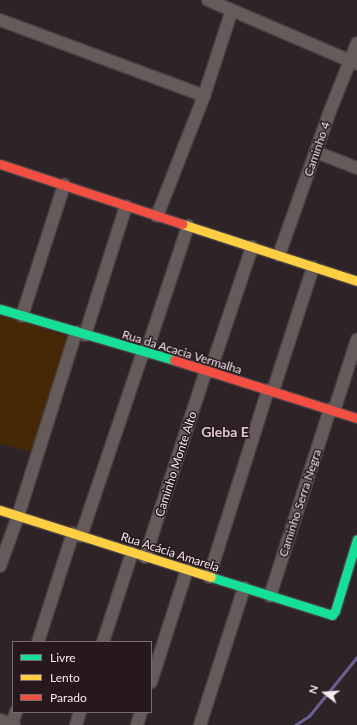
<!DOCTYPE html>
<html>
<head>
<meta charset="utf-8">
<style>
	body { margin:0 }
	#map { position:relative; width:357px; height:725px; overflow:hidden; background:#2e2427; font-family:Lato,sans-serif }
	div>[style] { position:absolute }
	.green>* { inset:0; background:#452907 }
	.stream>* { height:3px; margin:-1.5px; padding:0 1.5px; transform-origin:1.5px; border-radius:1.5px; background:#696096 }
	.roads { filter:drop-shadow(1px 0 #494144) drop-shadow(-1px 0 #494144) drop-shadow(0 1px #494144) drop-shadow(0 -1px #494144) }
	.street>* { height:12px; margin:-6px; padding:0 6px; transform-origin:6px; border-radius:6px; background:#665b5b }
	.fast>* { height:9px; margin:-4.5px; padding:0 4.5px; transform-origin:4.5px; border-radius:4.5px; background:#16e098 }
	.slow>* { height:9px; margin:-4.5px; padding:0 4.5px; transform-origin:4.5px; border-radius:4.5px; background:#ffcf43 }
	.jam>* { height:9px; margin:-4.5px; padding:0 4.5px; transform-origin:4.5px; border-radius:4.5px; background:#f24e42 }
	span { translate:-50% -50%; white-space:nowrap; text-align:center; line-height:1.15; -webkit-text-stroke:3px #27181d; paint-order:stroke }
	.street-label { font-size:12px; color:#f6eaee }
	.quarter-label { font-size:14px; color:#e0c9d0; font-weight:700 }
	.legend { position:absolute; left:12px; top:641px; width:140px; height:72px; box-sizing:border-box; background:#27181d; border:1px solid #7a6c71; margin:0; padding:5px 7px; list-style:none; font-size:12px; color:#f6eaee }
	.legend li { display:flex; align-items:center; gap:8px; height:20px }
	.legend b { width:20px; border:1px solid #7a6c71 }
	.north { position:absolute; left:305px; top:673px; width:40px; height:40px; -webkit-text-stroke:3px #27181d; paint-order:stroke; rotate:287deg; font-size:11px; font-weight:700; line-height:16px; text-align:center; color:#f6eaee }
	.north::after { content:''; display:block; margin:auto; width:14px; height:18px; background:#f6eaee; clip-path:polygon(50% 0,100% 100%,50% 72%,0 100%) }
</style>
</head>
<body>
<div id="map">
	<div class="green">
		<i style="clip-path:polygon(0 314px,72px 338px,35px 454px,0 443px)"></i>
	</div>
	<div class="stream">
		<i style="left:295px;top:725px;width:17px;rotate:-33deg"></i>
		<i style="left:309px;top:716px;width:76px;rotate:-50.9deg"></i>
	</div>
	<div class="roads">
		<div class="street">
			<i style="left:208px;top:0;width:162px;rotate:23.2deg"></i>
			<i style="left:0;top:20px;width:218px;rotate:20.4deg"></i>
			<i style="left:316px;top:152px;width:44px;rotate:21.3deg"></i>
			<i style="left:157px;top:216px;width:129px;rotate:-68.6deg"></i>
			<i style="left:204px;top:96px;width:90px;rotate:-72deg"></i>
			<i style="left:279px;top:255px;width:153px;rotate:-70.5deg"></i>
			<i style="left:330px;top:111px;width:73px;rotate:-68.3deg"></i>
			<i style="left:22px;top:316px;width:138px;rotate:-72.2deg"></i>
			<i style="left:85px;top:335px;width:135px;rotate:-72.4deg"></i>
			<i style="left:146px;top:353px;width:134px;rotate:-71.7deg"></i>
			<i style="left:210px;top:372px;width:132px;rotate:-71.4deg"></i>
			<i style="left:273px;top:391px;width:130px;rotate:-72.1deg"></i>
			<i style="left:334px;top:411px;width:75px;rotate:-72.1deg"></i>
			<i style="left:81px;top:536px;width:194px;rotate:-71.4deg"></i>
			<i style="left:145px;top:557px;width:197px;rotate:-71.9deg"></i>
			<i style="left:0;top:566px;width:53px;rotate:-70.2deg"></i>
			<i style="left:18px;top:516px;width:193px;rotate:-72.5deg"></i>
			<i style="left:209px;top:577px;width:196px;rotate:-72.5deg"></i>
			<i style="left:270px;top:596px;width:196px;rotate:-72.2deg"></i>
			<i style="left:38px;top:642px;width:114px;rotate:-72.2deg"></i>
			<i style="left:103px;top:642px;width:94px;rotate:-72deg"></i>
			<i style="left:151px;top:682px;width:118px;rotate:-72.2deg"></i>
			<i style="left:0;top:720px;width:15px;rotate:20deg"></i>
			<i style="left:12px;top:724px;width:13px;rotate:-72deg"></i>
			<i style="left:76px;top:725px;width:14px;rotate:-73deg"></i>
			<i style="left:137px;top:725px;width:14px;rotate:-73deg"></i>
			<i style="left:200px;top:725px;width:144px;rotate:-72.2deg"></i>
		</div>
		<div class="fast">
			<i style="left:0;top:309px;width:181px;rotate:16.3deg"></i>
			<i style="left:211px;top:577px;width:127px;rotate:17.4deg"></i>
			<i style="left:332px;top:615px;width:5px;rotate:-53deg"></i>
			<i style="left:335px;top:611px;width:75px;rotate:-73deg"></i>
		</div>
		<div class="slow">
			<i style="left:182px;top:224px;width:184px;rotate:18deg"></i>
			<i style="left:0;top:510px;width:221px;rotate:17.6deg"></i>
		</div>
		<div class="jam">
			<i style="left:0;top:164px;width:192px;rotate:18.2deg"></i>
			<i style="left:174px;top:360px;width:192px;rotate:17.6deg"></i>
		</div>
	</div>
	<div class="street-label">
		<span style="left:317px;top:149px;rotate:-71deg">Caminho 4</span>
		<span style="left:182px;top:352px;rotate:17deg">Rua da Acacia Vermalha</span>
		<span style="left:176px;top:464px;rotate:-72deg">Caminho Monte Alto</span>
		<span style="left:300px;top:503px;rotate:-72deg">Caminho Serra Negra</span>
		<span style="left:170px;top:552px;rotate:18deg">Rua Acácia Amarela</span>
	</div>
	<div class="quarter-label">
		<span style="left:225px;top:432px">Gleba E</span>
	</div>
	<ul class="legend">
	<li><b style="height:5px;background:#16e098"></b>Livre</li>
	<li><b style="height:5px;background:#ffcf43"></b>Lento</li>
	<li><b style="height:5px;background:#f24e42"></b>Parado</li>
	</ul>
	<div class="north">N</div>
</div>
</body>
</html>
